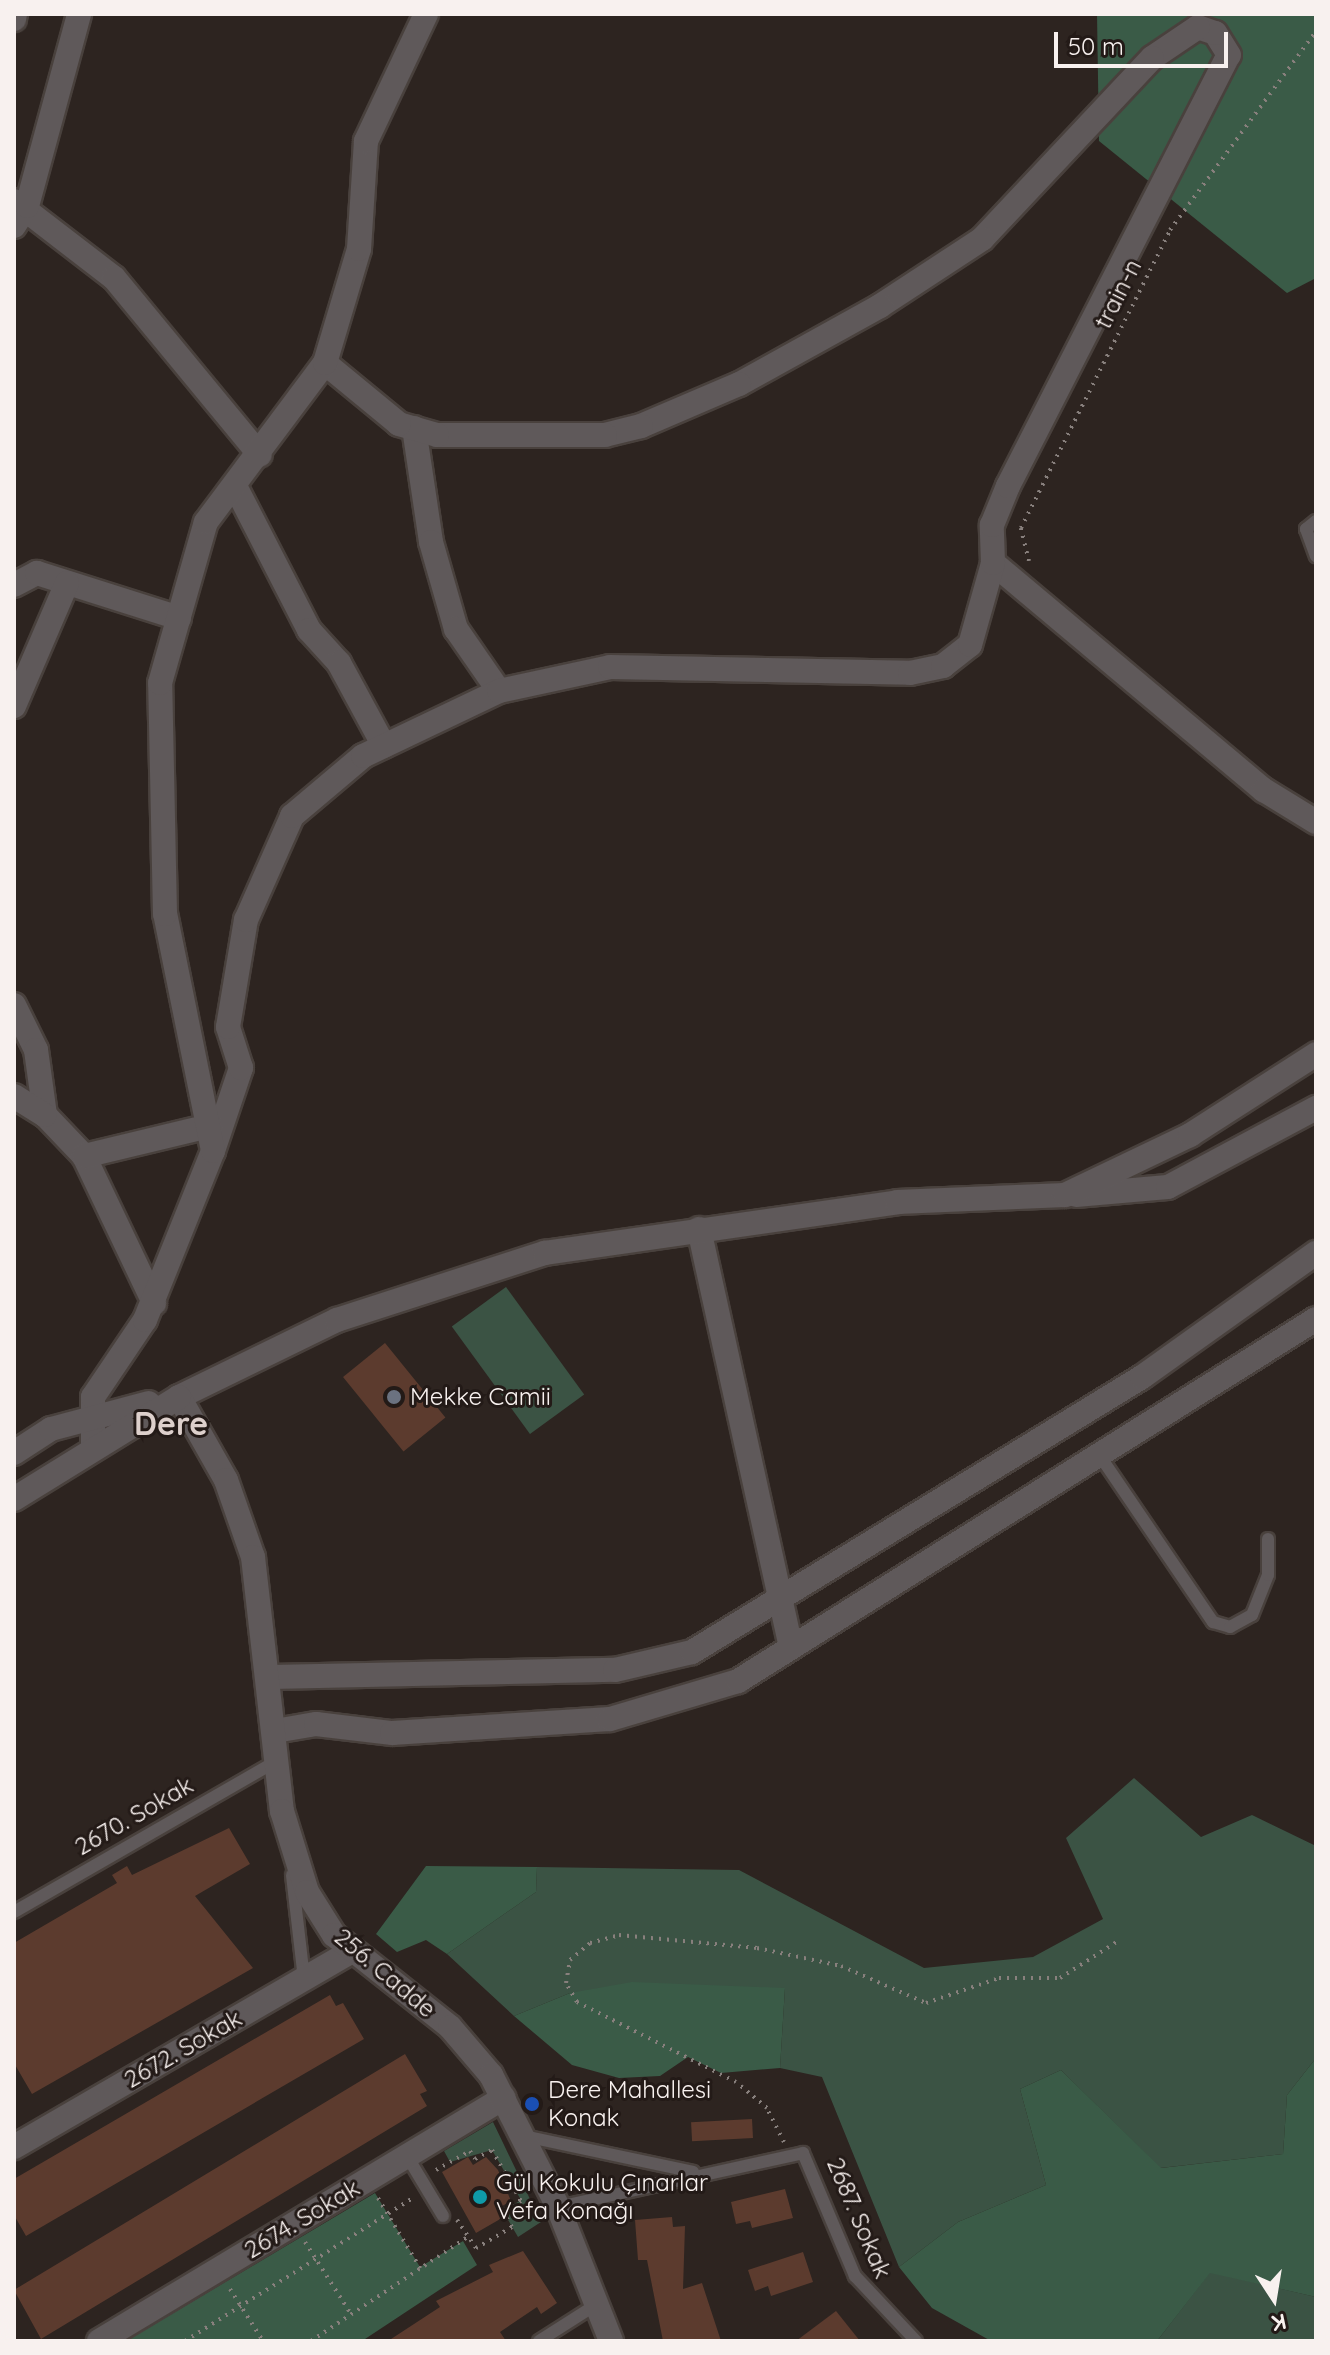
<!DOCTYPE html>
<html>
<head>
<meta charset="utf-8">
<style>
	body { margin:0 }
	#map { position:relative; width:1330px; height:2355px; overflow:hidden; background:#2d2420; font-family:Quicksand,sans-serif }
	div>[style] { position:absolute }
	.green>* { inset:0; background:#3b5344; transform-origin:0 0 }
	.forest>* { inset:0; background:#3a5b47 }
	.building>* { inset:0; background:#5c3b2e; transform-origin:0 0 }
	.path>* { height:4px; margin-top:-2px; transform-origin:0; background:repeating-linear-gradient(90deg,#88807d 0 2px,transparent 0 8px) }
	.roads { filter:drop-shadow(2px 0 #49413d) drop-shadow(-2px 0 #49413d) drop-shadow(0 2px #49413d) drop-shadow(0 -2px #49413d) }
	.service>* { height:12px; margin:-6px; padding:0 6px; transform-origin:6px; border-radius:6px; background:#5f595a }
	.minor>* { height:24px; margin:-12px; padding:0 12px; transform-origin:12px; border-radius:12px; background:#5f595a }
	.tertiary>* { height:24px; margin:-12px; padding:0 12px; transform-origin:12px; border-radius:12px; background:#5f595a }
	.dots>* { width:22px; height:22px; translate:-50% -50%; box-sizing:border-box; border:4px solid #231a17; border-radius:50% }
	span { translate:-50% -50%; white-space:nowrap; text-align:center; line-height:1.15; -webkit-text-stroke:6px #231a17; paint-order:stroke }
	.street-label { font-size:24px; color:#f8f1ef }
	.poi-label { font-size:24px; color:#f8f1ef }
	.left { translate:0 -50%; text-align:left }
	.district-label { font-size:32px; color:#ddd0cc; font-weight:700 }
	.frame { position:absolute; inset:0; border:16px solid #f8f1ef; pointer-events:none }
	.north { position:absolute; left:1234px; top:2259px; width:80px; height:80px; -webkit-text-stroke:6px #231a17; paint-order:stroke; rotate:168deg; font-size:22px; font-weight:700; line-height:32px; text-align:center; color:#f8f1ef }
	.north::after { content:''; display:block; margin:auto; width:28px; height:36px; background:#f8f1ef; clip-path:polygon(50% 0,100% 100%,50% 72%,0 100%) }
	.scale { position:absolute; left:1054px; top:32px; width:174px; height:36px; box-sizing:border-box; border:4px solid #f8f1ef; border-top:0; padding-left:10px; font-size:24px; line-height:28px; white-space:nowrap; color:#f8f1ef; -webkit-text-stroke:6px #231a17; paint-order:stroke }
</style>
</head>
<body>
<div id="map">
	<div class="green">
		<i style="left:506px;top:1287px;width:133px;height:67px;rotate:54deg"></i>
		<i style="clip-path:polygon(1134px 1778px,1201px 1837px,1252px 1815px,1316px 1846px,1316px 2058px,1287px 2095px,1283px 2154px,1160px 2168px,1061px 2070px,1020px 2089px,1046px 2185px,958px 2222px,899px 2267px,822px 2077px,780px 2068px,785px 1988px,570px 1993px,514px 2016px,447px 1954px,536px 1892px,537px 1867px,739px 1870px,924px 1968px,1033px 1957px,1103px 1919px,1066px 1838px)"></i>
		<i style="clip-path:polygon(493px 2122px,541px 2222px,518px 2237px,503px 2211px,521px 2200px,492px 2150px,450px 2162px,444px 2151px)"></i>
		<i style="clip-path:polygon(1210px 2272px,1316px 2297px,1316px 2341px,1157px 2341px)"></i>
	</div>
	<div class="forest">
		<i style="clip-path:polygon(1097px 14px,1316px 14px,1316px 278px,1287px 293px,1099px 141px)"></i>
		<i style="clip-path:polygon(426px 1866px,537px 1867px,536px 1892px,447px 1954px,426px 1940px,397px 1952px,376px 1934px)"></i>
		<i style="clip-path:polygon(632px 1982px,785px 1988px,780px 2068px,721px 2073px,688px 2057px,660px 2076px,619px 2078px,572px 2065px,514px 2016px,570px 1993px)"></i>
		<i style="clip-path:polygon(1316px 2058px,1316px 2297px,1210px 2273px,1157px 2341px,991px 2341px,932px 2308px,899px 2267px,958px 2222px,1046px 2185px,1020px 2089px,1061px 2070px,1161px 2168px,1283px 2154px,1287px 2095px)"></i>
		<i style="clip-path:polygon(375px 2193px,420px 2267px,463px 2241px,477px 2265px,362px 2341px,126px 2341px)"></i>
	</div>
	<div class="building">
		<i style="left:385px;top:1343px;width:96px;height:54px;rotate:51deg"></i>
		<i style="clip-path:polygon(229px 1828px,250px 1864px,195px 1896px,253px 1968px,32px 2094px,14px 2063px,14px 1943px,117px 1883px,112px 1875px,127px 1866px,132px 1875px)"></i>
		<i style="clip-path:polygon(330px 1995px,336px 2006px,343px 2003px,364px 2039px,26px 2236px,14px 2215px,14px 2179px)"></i>
		<i style="clip-path:polygon(405px 2054px,427px 2091px,420px 2094px,427px 2106px,41px 2339px,14px 2290px)"></i>
		<i style="left:752px;top:2119px;width:19px;height:61px;rotate:87deg"></i>
		<i style="clip-path:polygon(468px 2157px,473px 2165px,486px 2157px,498px 2170px,511px 2201px,497px 2209px,502px 2218px,476px 2233px,442px 2172px)"></i>
		<i style="clip-path:polygon(785px 2189px,793px 2218px,752px 2228px,750px 2221px,736px 2224px,731px 2202px)"></i>
		<i style="clip-path:polygon(672px 2217px,673px 2227px,685px 2226px,683px 2289px,702px 2283px,721px 2341px,663px 2341px,647px 2260px,638px 2260px,635px 2220px)"></i>
		<i style="clip-path:polygon(523px 2251px,557px 2303px,541px 2314px,537px 2307px,500px 2332px,506px 2341px,388px 2341px,440px 2307px,436px 2301px,493px 2272px,489px 2265px)"></i>
		<i style="clip-path:polygon(803px 2252px,813px 2282px,771px 2296px,768px 2286px,755px 2291px,748px 2270px)"></i>
		<i style="clip-path:polygon(836px 2311px,860px 2341px,796px 2341px)"></i>
	</div>
	<div class="path">
		<i style="left:1029px;top:561px;width:34px;rotate:-104deg"></i>
		<i style="left:1021px;top:528px;width:333px;rotate:-63.4deg"></i>
		<i style="left:1170px;top:230px;width:247px;rotate:-53.7deg"></i>
		<i style="left:784px;top:2142px;width:38px;rotate:-117deg"></i>
		<i style="left:767px;top:2108px;width:40px;rotate:-140deg"></i>
		<i style="left:736px;top:2082px;width:178px;rotate:-153.3deg"></i>
		<i style="left:577px;top:2002px;width:22px;rotate:-120deg"></i>
		<i style="left:566px;top:1983px;width:23px;rotate:-80deg"></i>
		<i style="left:570px;top:1960px;width:26px;rotate:-40deg"></i>
		<i style="left:590px;top:1943px;width:30px;rotate:-15deg"></i>
		<i style="left:619px;top:1935px;width:139px;rotate:5.4deg"></i>
		<i style="left:757px;top:1948px;width:86px;rotate:12.1deg"></i>
		<i style="left:841px;top:1966px;width:93px;rotate:23.5deg"></i>
		<i style="left:926px;top:2003px;width:77px;rotate:-18.9deg"></i>
		<i style="left:999px;top:1978px;width:61px"></i>
		<i style="left:1060px;top:1978px;width:69px;rotate:-32.5deg"></i>
		<i style="left:436px;top:2170px;width:39px;rotate:-29deg"></i>
		<i style="left:470px;top:2151px;width:9px;rotate:58deg"></i>
		<i style="left:475px;top:2159px;width:19px;rotate:-28deg"></i>
		<i style="left:492px;top:2150px;width:59px;rotate:60.4deg"></i>
		<i style="left:521px;top:2201px;width:21px;rotate:151deg"></i>
		<i style="left:503px;top:2211px;width:18px;rotate:61deg"></i>
		<i style="left:512px;top:2227px;width:42px;rotate:149.7deg"></i>
		<i style="left:476px;top:2248px;width:34px;rotate:-124deg"></i>
		<i style="left:378px;top:2198px;width:82px;rotate:59deg"></i>
		<i style="left:305px;top:2242px;width:85px;rotate:57.4deg"></i>
		<i style="left:230px;top:2289px;width:62px;rotate:57.6deg"></i>
		<i style="left:185px;top:2341px;width:269px;rotate:-32.1deg"></i>
		<i style="left:311px;top:2341px;width:190px;rotate:-33.6deg"></i>
	</div>
	<div class="roads">
		<div class="service">
			<i style="left:1316px;top:521px;width:13px;rotate:141deg"></i>
			<i style="left:1306px;top:529px;width:29px;rotate:70deg"></i>
			<i style="left:1100px;top:1456px;width:201px;rotate:55.8deg"></i>
			<i style="left:1213px;top:1622px;width:18px;rotate:16deg"></i>
			<i style="left:1230px;top:1627px;width:25px;rotate:-29deg"></i>
			<i style="left:1252px;top:1615px;width:43px;rotate:-68.2deg"></i>
			<i style="left:1268px;top:1575px;width:36px;rotate:-90deg"></i>
			<i style="left:292px;top:1875px;width:105px;rotate:83.4deg"></i>
			<i style="left:14px;top:1912px;width:303px;rotate:-29.9deg"></i>
			<i style="left:524px;top:2136px;width:173px;rotate:12deg"></i>
			<i style="left:407px;top:2156px;width:70px;rotate:59deg"></i>
			<i style="left:558px;top:2207px;width:251px;rotate:-12.4deg"></i>
			<i style="left:803px;top:2153px;width:134px;rotate:67.1deg"></i>
			<i style="left:855px;top:2276px;width:89px;rotate:46.8deg"></i>
			<i style="left:539px;top:2341px;width:69px;rotate:-32.5deg"></i>
		</div>
		<div class="minor">
			<i style="left:14px;top:19px;width:5px;rotate:-79deg"></i>
			<i style="left:14px;top:201px;width:126px;rotate:37.6deg"></i>
			<i style="left:114px;top:278px;width:229px;rotate:50.5deg"></i>
			<i style="left:14px;top:226px;width:24px;rotate:-57deg"></i>
			<i style="left:27px;top:206px;width:199px;rotate:-74.8deg"></i>
			<i style="left:414px;top:428px;width:115px;rotate:81.5deg"></i>
			<i style="left:431px;top:542px;width:91px;rotate:74deg"></i>
			<i style="left:456px;top:629px;width:75px;rotate:55.3deg"></i>
			<i style="left:235px;top:486px;width:162px;rotate:62.8deg"></i>
			<i style="left:309px;top:630px;width:45px;rotate:47.7deg"></i>
			<i style="left:339px;top:663px;width:94px;rotate:61.5deg"></i>
			<i style="left:993px;top:563px;width:354px;rotate:40deg"></i>
			<i style="left:1264px;top:790px;width:61px;rotate:31.6deg"></i>
			<i style="left:14px;top:585px;width:26px;rotate:-28deg"></i>
			<i style="left:37px;top:573px;width:149px;rotate:17.6deg"></i>
			<i style="left:14px;top:706px;width:134px;rotate:-66.7deg"></i>
			<i style="left:14px;top:1005px;width:50px;rotate:63.9deg"></i>
			<i style="left:36px;top:1050px;width:66px;rotate:82.1deg"></i>
			<i style="left:45px;top:1115px;width:57px;rotate:46.4deg"></i>
			<i style="left:84px;top:1156px;width:163px;rotate:64.5deg"></i>
			<i style="left:14px;top:1096px;width:36px;rotate:32deg"></i>
			<i style="left:213px;top:1151px;width:88px;rotate:-71.4deg"></i>
			<i style="left:241px;top:1068px;width:43px;rotate:-107.6deg"></i>
			<i style="left:228px;top:1027px;width:109px;rotate:-80.5deg"></i>
			<i style="left:246px;top:920px;width:114px;rotate:-66.1deg"></i>
			<i style="left:292px;top:816px;width:93px;rotate:-40.2deg"></i>
			<i style="left:363px;top:756px;width:151px;rotate:-25.5deg"></i>
			<i style="left:499px;top:691px;width:114px;rotate:-12.2deg"></i>
			<i style="left:610px;top:667px;width:300px;rotate:1.1deg"></i>
			<i style="left:910px;top:673px;width:34px;rotate:-12deg"></i>
			<i style="left:943px;top:666px;width:34px;rotate:-38deg"></i>
			<i style="left:970px;top:645px;width:85px;rotate:-74.3deg"></i>
			<i style="left:993px;top:563px;width:38px;rotate:-92deg"></i>
			<i style="left:992px;top:525px;width:42px;rotate:-67.7deg"></i>
			<i style="left:1008px;top:486px;width:484px;rotate:-62.9deg"></i>
			<i style="left:1229px;top:55px;width:26px;rotate:-122deg"></i>
			<i style="left:1215px;top:33px;width:18px;rotate:-161deg"></i>
			<i style="left:1198px;top:27px;width:55px;rotate:146deg"></i>
			<i style="left:1152px;top:58px;width:248px;rotate:133.2deg"></i>
			<i style="left:982px;top:239px;width:122px;rotate:146.7deg"></i>
			<i style="left:880px;top:306px;width:161px;rotate:151deg"></i>
			<i style="left:739px;top:384px;width:107px;rotate:156.8deg"></i>
			<i style="left:641px;top:426px;width:37px;rotate:166deg"></i>
			<i style="left:605px;top:435px;width:168px;rotate:180deg"></i>
			<i style="left:437px;top:435px;width:40px;rotate:-164deg"></i>
			<i style="left:399px;top:424px;width:96px;rotate:-140.5deg"></i>
			<i style="left:84px;top:1156px;width:129px;rotate:-13.5deg"></i>
			<i style="left:1076px;top:1195px;width:92px;rotate:-5deg"></i>
			<i style="left:1168px;top:1187px;width:168px;rotate:-28.1deg"></i>
			<i style="left:699px;top:1229px;width:428px;rotate:77.6deg"></i>
			<i style="left:179px;top:1397px;width:176px;rotate:-26deg"></i>
			<i style="left:337px;top:1320px;width:219px;rotate:-17.9deg"></i>
			<i style="left:545px;top:1253px;width:356px;rotate:-8.2deg"></i>
			<i style="left:897px;top:1202px;width:168px;rotate:-2.4deg"></i>
			<i style="left:1065px;top:1195px;width:139px;rotate:-25.6deg"></i>
			<i style="left:1190px;top:1135px;width:150px;rotate:-32.7deg"></i>
			<i style="left:93px;top:1445px;width:48px;rotate:-90deg"></i>
			<i style="left:93px;top:1397px;width:93px;rotate:-56deg"></i>
			<i style="left:145px;top:1320px;width:182px;rotate:-68.1deg"></i>
			<i style="left:213px;top:1151px;width:242px;rotate:-101.4deg"></i>
			<i style="left:165px;top:914px;width:231px;rotate:-91.2deg"></i>
			<i style="left:160px;top:683px;width:167px;rotate:-74.1deg"></i>
			<i style="left:206px;top:522px;width:199px;rotate:-53.2deg"></i>
			<i style="left:325px;top:363px;width:119px;rotate:-73.4deg"></i>
			<i style="left:359px;top:249px;width:108px;rotate:-86.3deg"></i>
			<i style="left:366px;top:141px;width:140px;rotate:-64.7deg"></i>
			<i style="left:271px;top:1677px;width:344px;rotate:-1.2deg"></i>
			<i style="left:615px;top:1670px;width:79px;rotate:-13.2deg"></i>
			<i style="left:692px;top:1652px;width:527px;rotate:-31.43deg"></i>
			<i style="left:1142px;top:1377px;width:214px;rotate:-35.5deg"></i>
			<i style="left:275px;top:1731px;width:42px;rotate:-9.7deg"></i>
			<i style="left:316px;top:1724px;width:77px;rotate:6.8deg"></i>
			<i style="left:392px;top:1733px;width:218px;rotate:-3.7deg"></i>
			<i style="left:610px;top:1719px;width:134px;rotate:-16.5deg"></i>
			<i style="left:738px;top:1681px;width:682px;rotate:-32.06deg"></i>
			<i style="left:14px;top:2147px;width:389px;rotate:-30.1deg"></i>
			<i style="left:99px;top:2341px;width:472px;rotate:-31deg"></i>
		</div>
		<div class="tertiary">
			<i style="left:179px;top:1397px;width:95px;rotate:60.5deg"></i>
			<i style="left:226px;top:1480px;width:82px;rotate:70.7deg"></i>
			<i style="left:253px;top:1557px;width:256px;rotate:83.5deg"></i>
			<i style="left:282px;top:1811px;width:85px;rotate:72.8deg"></i>
			<i style="left:307px;top:1892px;width:51px;rotate:57.9deg"></i>
			<i style="left:334px;top:1935px;width:148px;rotate:38.4deg"></i>
			<i style="left:450px;top:2027px;width:63px;rotate:49.5deg"></i>
			<i style="left:491px;top:2075px;width:148px;rotate:63.1deg"></i>
			<i style="left:558px;top:2207px;width:144px;rotate:68.4deg"></i>
			<i style="left:14px;top:1453px;width:44px;rotate:-33deg"></i>
			<i style="left:51px;top:1429px;width:101px;rotate:-14.9deg"></i>
			<i style="left:14px;top:1499px;width:194px;rotate:-31.7deg"></i>
		</div>
	</div>
	<div class="dots">
		<i style="left:394px;top:1397px;background:#6b7280"></i>
		<i style="left:532px;top:2104px;background:#1a4fb4"></i>
		<i style="left:480px;top:2197px;background:#0f9aa8"></i>
	</div>
	<div class="street-label">
		<span style="left:1118px;top:294px;rotate:-63deg">train-n</span>
		<span style="left:134px;top:1816px;rotate:-30deg">2670. Sokak</span>
		<span style="left:385px;top:1973px;rotate:40deg">256. Cadde</span>
		<span style="left:183px;top:2049px;rotate:-30deg">2672. Sokak</span>
		<span style="left:859px;top:2218px;rotate:67deg">2687. Sokak</span>
		<span style="left:302px;top:2219px;rotate:-31deg">2674. Sokak</span>
	</div>
	<div class="poi-label">
		<span class="left" style="left:410px;top:1397px">Mekke Camii</span>
		<span class="left" style="left:548px;top:2104px">Dere Mahallesi<br>Konak</span>
		<span class="left" style="left:496px;top:2197px">Gül Kokulu Çınarlar<br>Vefa Konağı</span>
	</div>
	<div class="district-label">
		<span style="left:171px;top:1423px">Dere</span>
	</div>
	<div class="frame"></div>
	<div class="north">K</div>
	<div class="scale">50 m</div>
</div>
</body>
</html>
